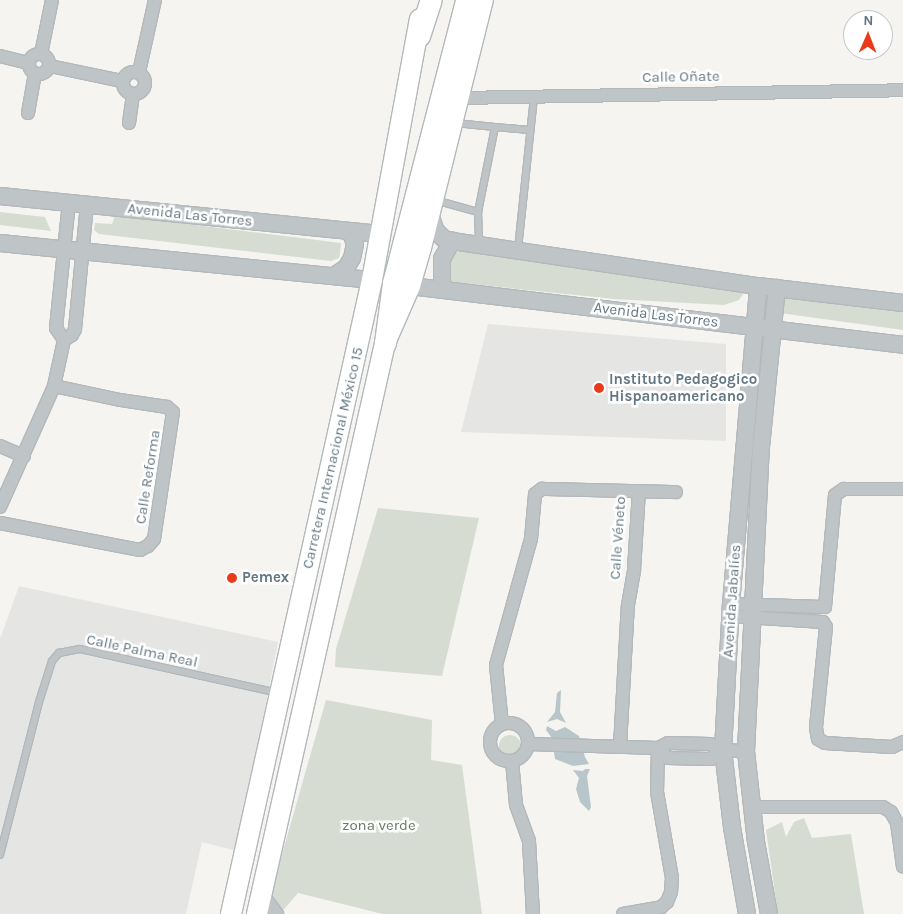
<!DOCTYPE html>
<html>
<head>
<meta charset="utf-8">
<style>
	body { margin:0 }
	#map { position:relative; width:903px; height:914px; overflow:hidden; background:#f5f4f0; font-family:Karla,sans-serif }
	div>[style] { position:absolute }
	.built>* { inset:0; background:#e5e6e4 }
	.green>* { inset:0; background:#d6dcd1 }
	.round { border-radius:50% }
	.water>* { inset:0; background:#b8c6c9 }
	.roads { filter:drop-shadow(1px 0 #b3b8bb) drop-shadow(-1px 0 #b3b8bb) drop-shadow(0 1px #b3b8bb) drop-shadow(0 -1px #b3b8bb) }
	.service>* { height:6px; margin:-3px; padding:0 3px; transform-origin:3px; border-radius:3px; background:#bfc5c7 }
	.minor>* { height:12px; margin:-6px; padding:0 6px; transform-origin:6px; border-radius:6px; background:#bfc5c7 }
	.minor>.ring { margin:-6px; padding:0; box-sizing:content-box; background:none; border:12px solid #bfc5c7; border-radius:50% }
	.tertiary>* { height:16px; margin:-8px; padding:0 8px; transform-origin:8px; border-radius:8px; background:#bfc5c7 }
	.primary>* { height:20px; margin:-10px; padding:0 10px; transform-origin:10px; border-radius:10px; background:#fff }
	.trunk>* { height:21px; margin:-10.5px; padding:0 10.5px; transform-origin:10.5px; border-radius:10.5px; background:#fff }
	.dots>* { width:14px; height:14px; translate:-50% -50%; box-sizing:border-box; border:2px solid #fff; border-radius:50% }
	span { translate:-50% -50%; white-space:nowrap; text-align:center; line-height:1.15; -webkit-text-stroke:5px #fff; paint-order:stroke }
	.street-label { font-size:15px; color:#627783 }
	.poi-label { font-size:15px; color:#627783; font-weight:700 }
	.left { translate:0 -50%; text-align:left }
	.park-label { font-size:15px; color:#687a62 }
	.north { position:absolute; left:843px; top:10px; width:50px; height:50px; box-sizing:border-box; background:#fff; border:1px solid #c0c9cd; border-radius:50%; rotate:1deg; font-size:14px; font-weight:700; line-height:20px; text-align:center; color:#627783 }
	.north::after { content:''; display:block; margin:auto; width:18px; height:22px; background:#e93a1c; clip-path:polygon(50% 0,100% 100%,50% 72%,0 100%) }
</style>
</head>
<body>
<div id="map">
	<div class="built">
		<i style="clip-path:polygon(488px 324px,726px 344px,726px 441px,461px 432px)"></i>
		<i style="clip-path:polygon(19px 586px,278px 642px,237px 851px,202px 842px,186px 914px,0 914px,0 639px)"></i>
	</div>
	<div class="green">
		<i style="clip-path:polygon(0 212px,45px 217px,51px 231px,0 225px)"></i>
		<i style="clip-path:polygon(115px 215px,341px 243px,340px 254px,339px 258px,331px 261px,99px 234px,94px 230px,95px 223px,112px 224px)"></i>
		<i style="clip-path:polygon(479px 245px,744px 287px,744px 293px,739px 300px,724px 305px,614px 299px,452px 282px,448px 273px,450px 259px,456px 252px)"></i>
		<i style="clip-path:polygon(781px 298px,903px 302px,903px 330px,780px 313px)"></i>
		<i style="clip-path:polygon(378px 508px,479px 518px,442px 676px,335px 667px,336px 649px)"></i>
		<i style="clip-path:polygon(326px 700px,432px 720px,431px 760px,462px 765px,482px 914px,383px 914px,298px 893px,280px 914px,265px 914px)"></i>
		<i class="round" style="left:499px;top:735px;width:22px;height:22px"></i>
		<i style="clip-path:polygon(804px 818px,812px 838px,851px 834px,864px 914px,778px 914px,766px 830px,782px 822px,786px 837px,794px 822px)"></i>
	</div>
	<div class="water">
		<i style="clip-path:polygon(561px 690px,560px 712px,566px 723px,557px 719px,547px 722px,555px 712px,557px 693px)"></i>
		<i style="clip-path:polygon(547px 726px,556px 731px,565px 727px,579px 736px,585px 757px,589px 764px,573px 766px,555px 759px,552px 738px,546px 730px)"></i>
		<i style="clip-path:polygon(585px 769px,590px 769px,587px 776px,591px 807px,589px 811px,580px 802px,576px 789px,579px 778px,573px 770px,583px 771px)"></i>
	</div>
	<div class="roads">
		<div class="service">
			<i style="left:455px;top:123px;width:40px;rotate:5.7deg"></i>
			<i style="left:495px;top:127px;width:87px;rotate:101.3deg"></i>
			<i style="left:478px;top:212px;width:32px;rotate:88deg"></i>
			<i style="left:495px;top:127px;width:35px;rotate:5deg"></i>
			<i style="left:435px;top:200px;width:45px;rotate:15.6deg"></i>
			<i style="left:518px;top:249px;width:154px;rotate:-84deg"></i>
			<i style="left:0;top:855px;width:158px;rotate:-75.7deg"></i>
			<i style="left:39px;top:702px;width:43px;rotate:-72.4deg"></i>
			<i style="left:52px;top:661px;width:11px;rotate:-49deg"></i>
			<i style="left:59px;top:653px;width:21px;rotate:-11deg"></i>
			<i style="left:80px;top:649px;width:203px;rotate:12.5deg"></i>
		</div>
		<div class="minor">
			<i class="ring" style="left:29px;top:54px;width:8px;height:8px"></i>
			<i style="left:41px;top:54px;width:55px;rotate:-78.5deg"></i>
			<i style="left:0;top:56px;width:30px;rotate:14deg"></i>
			<i style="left:50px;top:66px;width:74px;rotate:11.8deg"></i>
			<i class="ring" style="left:123px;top:72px;width:10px;height:10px"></i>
			<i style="left:139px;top:72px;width:74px;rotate:-77.5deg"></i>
			<i style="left:459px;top:98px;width:444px;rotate:-1deg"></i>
			<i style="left:28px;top:113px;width:40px;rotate:-80deg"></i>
			<i style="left:129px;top:123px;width:29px;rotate:-82deg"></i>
			<i style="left:64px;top:340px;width:14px;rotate:-124deg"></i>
			<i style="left:56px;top:328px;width:127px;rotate:-84.1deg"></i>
			<i style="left:0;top:446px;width:26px;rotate:23deg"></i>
			<i style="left:0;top:507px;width:133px;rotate:-65.9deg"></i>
			<i style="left:54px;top:386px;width:47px;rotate:-77.7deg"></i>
			<i style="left:64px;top:340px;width:9px;rotate:-32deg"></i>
			<i style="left:72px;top:335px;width:7px;rotate:-63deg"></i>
			<i style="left:75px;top:329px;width:126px;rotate:-84.5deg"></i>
			<i style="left:0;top:523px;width:143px;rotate:10.9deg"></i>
			<i style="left:140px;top:550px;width:9px;rotate:-27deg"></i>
			<i style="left:148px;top:546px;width:9px;rotate:-49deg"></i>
			<i style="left:154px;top:539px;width:128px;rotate:-81.5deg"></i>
			<i style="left:173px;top:412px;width:8px;rotate:-140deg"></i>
			<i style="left:167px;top:407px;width:48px;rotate:-171.5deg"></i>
			<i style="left:120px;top:400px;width:67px;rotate:-168deg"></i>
			<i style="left:731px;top:604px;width:94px;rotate:1.8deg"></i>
			<i style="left:825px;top:607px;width:112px;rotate:-84.9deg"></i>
			<i style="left:835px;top:495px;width:11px;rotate:-34deg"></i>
			<i style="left:844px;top:489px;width:59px"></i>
			<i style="left:730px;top:616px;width:93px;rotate:3.7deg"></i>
			<i style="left:823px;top:622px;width:6px;rotate:59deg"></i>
			<i style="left:826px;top:627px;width:101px;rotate:95.7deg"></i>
			<i style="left:816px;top:728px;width:11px;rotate:80deg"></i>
			<i style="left:818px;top:739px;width:8px;rotate:30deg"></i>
			<i style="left:825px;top:743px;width:67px;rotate:3.4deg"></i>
			<i style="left:892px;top:747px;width:12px;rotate:-24deg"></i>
			<i class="ring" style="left:490px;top:723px;width:26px;height:26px"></i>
			<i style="left:502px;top:724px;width:59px;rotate:-95.8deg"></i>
			<i style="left:496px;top:665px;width:131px;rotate:-74.5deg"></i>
			<i style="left:531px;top:539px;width:45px;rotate:-84.9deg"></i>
			<i style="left:535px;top:494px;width:9px;rotate:-36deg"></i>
			<i style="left:542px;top:489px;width:134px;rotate:1.3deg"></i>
			<i style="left:528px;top:744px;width:130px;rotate:1.8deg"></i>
			<i style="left:658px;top:748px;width:11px;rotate:-27deg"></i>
			<i style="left:668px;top:743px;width:42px;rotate:1.4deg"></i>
			<i style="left:710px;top:744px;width:11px;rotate:34deg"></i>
			<i style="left:719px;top:750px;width:27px;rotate:2deg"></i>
			<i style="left:620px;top:746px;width:141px;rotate:-86.8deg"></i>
			<i style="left:628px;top:605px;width:36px;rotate:-80deg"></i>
			<i style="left:634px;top:570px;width:79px;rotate:-86.4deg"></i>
			<i style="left:659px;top:748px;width:13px;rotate:48deg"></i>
			<i style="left:668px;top:758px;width:43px;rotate:1.3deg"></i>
			<i style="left:711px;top:759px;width:12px;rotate:-48deg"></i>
			<i style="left:512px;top:761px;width:44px;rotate:84.8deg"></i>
			<i style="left:516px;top:805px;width:38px;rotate:70deg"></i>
			<i style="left:529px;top:841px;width:73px;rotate:86.9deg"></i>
			<i style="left:752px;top:807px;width:131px"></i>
			<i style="left:883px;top:807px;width:9px;rotate:32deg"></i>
			<i style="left:891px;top:812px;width:13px;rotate:61deg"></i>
			<i style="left:897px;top:823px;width:44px;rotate:82.2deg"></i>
			<i style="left:262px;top:894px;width:25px;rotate:53deg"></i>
			<i style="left:623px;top:914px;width:39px;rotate:-10deg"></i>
			<i style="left:661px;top:907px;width:8px;rotate:-40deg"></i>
			<i style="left:667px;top:902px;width:11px;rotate:-68deg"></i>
			<i style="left:671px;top:892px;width:14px;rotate:-86deg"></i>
			<i style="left:672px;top:878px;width:87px;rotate:-99.9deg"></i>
			<i style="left:657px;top:792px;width:44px;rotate:-88.7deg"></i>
		</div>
		<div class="tertiary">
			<i style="left:0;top:196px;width:382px;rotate:5.7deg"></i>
			<i style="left:430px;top:214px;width:18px;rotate:71deg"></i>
			<i style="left:436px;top:231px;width:11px;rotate:45deg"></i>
			<i style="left:444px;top:239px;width:8px;rotate:14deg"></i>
			<i style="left:452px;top:241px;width:309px;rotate:8.4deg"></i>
			<i style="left:758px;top:286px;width:146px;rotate:6.7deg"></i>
			<i style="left:0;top:243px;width:374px;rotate:5.7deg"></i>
			<i style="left:334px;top:276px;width:14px;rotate:-34deg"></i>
			<i style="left:346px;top:268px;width:12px;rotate:-59deg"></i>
			<i style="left:352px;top:258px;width:14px;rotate:-78deg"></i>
			<i style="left:355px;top:244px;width:14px;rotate:-111deg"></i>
			<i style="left:410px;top:286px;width:497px;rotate:6.8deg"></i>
			<i style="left:446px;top:290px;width:8px;rotate:-120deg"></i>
			<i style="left:442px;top:283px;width:24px;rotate:-90deg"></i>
			<i style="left:442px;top:259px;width:21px;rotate:-61deg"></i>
			<i style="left:747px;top:914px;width:88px;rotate:-99.8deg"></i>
			<i style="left:732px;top:827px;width:78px;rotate:-96.7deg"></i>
			<i style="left:723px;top:750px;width:146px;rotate:-86.9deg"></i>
			<i style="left:731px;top:604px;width:319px;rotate:-85.1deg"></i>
			<i style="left:769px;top:914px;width:73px;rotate:-100.2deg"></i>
			<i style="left:756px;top:842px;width:92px;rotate:-96.3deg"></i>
			<i style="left:746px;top:751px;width:304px;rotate:-87.2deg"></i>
			<i style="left:761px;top:447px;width:160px;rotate:-84.3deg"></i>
		</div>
		<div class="primary">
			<i style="left:231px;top:914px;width:649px;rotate:-77.46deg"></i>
			<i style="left:372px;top:280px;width:265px;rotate:-79.6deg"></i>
			<i style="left:257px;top:914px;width:585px;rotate:-77.36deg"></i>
			<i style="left:385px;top:343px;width:62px;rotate:-66.3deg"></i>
			<i style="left:410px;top:286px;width:40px;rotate:-74deg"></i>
			<i style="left:421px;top:248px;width:256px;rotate:-76deg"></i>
		</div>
		<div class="trunk">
			<i style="left:419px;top:36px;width:38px;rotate:-72deg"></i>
			<i style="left:385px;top:343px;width:61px;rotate:-82.4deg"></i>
			<i style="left:393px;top:283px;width:292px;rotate:-75.5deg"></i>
		</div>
	</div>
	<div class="dots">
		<i style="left:599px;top:388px;background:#e93a1c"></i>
		<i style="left:232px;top:578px;background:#e93a1c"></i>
	</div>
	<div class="street-label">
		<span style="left:681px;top:77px;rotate:-1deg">Calle Oñate</span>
		<span style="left:190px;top:215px;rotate:6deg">Avenida Las Torres</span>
		<span style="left:656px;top:315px;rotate:7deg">Avenida Las Torres</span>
		<span style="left:333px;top:458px;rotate:-77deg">Carretera Internacional México 15</span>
		<span style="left:148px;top:477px;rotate:-81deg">Calle Reforma</span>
		<span style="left:618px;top:538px;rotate:-86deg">Calle Véneto</span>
		<span style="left:732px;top:601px;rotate:-86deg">Avenida Jabalíes</span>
		<span style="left:142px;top:651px;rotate:12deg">Calle Palma Real</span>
	</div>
	<div class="poi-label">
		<span class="left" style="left:609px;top:388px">Instituto Pedagogico<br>Hispanoamericano</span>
		<span class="left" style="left:242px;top:578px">Pemex</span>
	</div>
	<div class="park-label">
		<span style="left:379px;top:826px">zona verde</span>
	</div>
	<div class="north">N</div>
</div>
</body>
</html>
